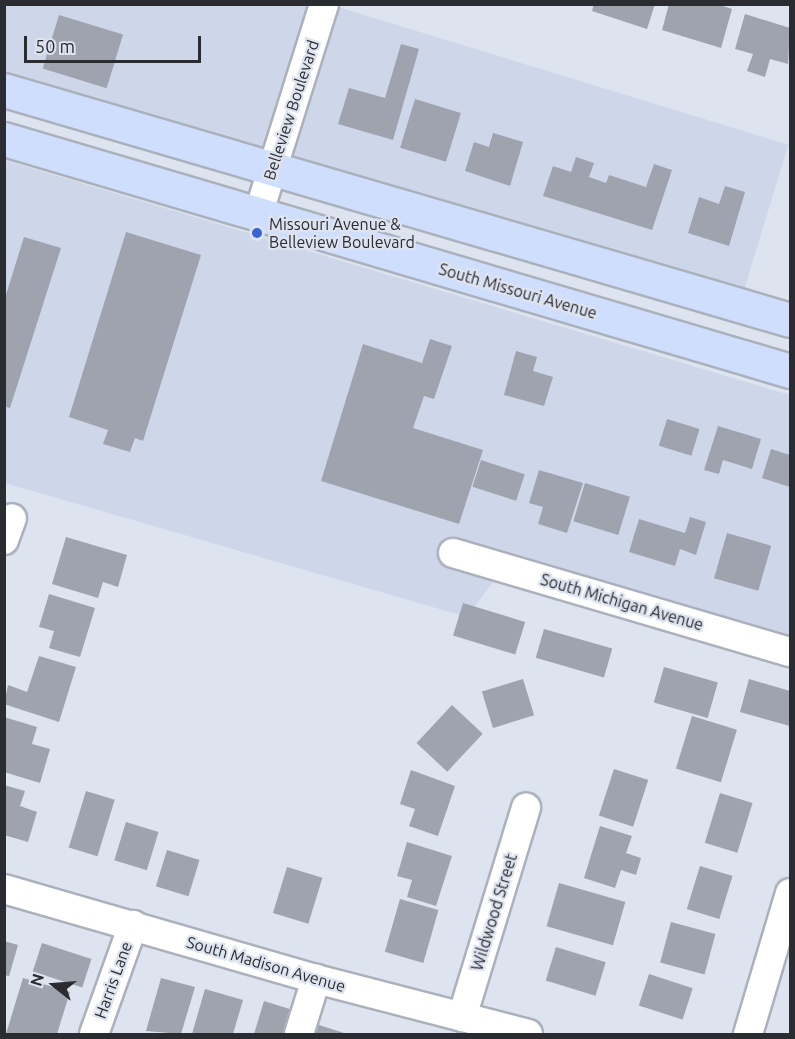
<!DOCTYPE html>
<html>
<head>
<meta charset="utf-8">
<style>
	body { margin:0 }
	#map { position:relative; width:795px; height:1039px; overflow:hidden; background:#dde3ef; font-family:Ubuntu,sans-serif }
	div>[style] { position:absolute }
	.built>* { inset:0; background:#ced7ea; transform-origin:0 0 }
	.building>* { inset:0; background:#9ea3ae; transform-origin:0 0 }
	.roads { filter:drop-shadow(2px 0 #abb1bc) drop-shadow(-2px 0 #abb1bc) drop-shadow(0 2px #abb1bc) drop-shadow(0 -2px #abb1bc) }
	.minor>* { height:28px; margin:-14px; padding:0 14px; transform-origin:14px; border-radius:14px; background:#fff }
	.primary>* { height:33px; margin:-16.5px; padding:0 16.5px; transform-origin:16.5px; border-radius:16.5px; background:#d0defe }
	.dots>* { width:16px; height:16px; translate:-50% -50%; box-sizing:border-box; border:3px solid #dde3ef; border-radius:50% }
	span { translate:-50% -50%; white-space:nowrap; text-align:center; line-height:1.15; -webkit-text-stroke:4.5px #dde3ef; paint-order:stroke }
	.street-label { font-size:16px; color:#2a2c31 }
	.poi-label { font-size:16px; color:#2a2c31 }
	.left { translate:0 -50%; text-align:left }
	.frame { position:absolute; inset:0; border:6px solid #2a2c31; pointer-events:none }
	.north { position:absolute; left:24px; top:955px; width:60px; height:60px; -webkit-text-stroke:4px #dde3ef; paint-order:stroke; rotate:287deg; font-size:16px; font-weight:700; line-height:24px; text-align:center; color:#2a2c31 }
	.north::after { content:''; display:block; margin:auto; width:21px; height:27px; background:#2a2c31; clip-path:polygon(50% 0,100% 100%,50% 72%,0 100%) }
	.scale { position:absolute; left:24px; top:36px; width:177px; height:27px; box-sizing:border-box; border:3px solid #2a2c31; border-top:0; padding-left:8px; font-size:18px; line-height:21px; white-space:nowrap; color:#2a2c31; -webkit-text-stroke:4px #dde3ef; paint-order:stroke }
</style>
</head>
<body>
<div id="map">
	<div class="built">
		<i style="clip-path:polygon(4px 5px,310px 5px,263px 153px,5px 77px)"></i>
		<i style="left:338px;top:7px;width:471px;height:162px;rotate:17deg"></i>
		<i style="clip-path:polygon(4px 160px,790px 395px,790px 639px,444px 537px,437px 561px,496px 578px,467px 617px,5px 483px)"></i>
	</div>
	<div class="building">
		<i style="clip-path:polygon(594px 4px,655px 4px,647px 29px,592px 11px)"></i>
		<i style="clip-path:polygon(669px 4px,717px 4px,732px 9px,721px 48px,662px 30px)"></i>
		<i style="clip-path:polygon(745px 14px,790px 28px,788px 64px,770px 59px,765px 77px,747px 71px,753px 54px,735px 49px)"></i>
		<i style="left:59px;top:15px;width:67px;height:56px;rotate:17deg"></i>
		<i style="clip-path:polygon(401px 44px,419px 49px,393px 140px,338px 124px,349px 88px,385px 98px)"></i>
		<i style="left:415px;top:99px;width:48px;height:51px;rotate:17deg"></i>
		<i style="clip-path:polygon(493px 133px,523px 142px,510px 186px,465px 171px,474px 142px,489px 147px)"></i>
		<i style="clip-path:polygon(576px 157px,594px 163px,589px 177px,606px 183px,609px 175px,646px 187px,654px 164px,672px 170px,652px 230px,543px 196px,553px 166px,571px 172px)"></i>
		<i style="clip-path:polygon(725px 186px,745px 192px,729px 246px,688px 233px,699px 197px,719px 204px)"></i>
		<i style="clip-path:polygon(126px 232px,201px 255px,143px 441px,135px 438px,130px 452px,103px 444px,108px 430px,69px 417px)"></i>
		<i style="clip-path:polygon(24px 237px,61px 248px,10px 408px,4px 406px,4px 301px)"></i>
		<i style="clip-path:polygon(430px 339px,452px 346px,434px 399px,424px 396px,413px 428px,483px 450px,459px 524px,321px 481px,363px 344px,422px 363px)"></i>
		<i style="clip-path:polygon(516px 351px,537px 357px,533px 371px,553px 377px,544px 406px,504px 395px)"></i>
		<i style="left:667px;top:419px;width:34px;height:28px;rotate:17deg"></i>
		<i style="clip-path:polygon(718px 426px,761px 439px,752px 469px,723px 460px,719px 474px,704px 470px)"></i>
		<i style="clip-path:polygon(771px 449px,790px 455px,790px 487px,762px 478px)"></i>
		<i style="left:481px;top:460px;width:46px;height:28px;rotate:18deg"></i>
		<i style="clip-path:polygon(539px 470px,583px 483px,567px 533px,538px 524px,543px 507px,529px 503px)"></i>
		<i style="left:585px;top:483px;width:47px;height:40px;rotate:17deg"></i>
		<i style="clip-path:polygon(690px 517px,706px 522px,696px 555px,680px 549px,675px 566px,629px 552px,639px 519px,685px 533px)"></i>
		<i style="left:727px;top:533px;width:46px;height:47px;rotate:16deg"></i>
		<i style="clip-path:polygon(66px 537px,127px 555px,118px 587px,103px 582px,98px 598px,52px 584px)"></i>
		<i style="clip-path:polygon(49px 594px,95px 608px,80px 657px,49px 648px,54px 631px,39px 627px)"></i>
		<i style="left:463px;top:603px;width:65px;height:34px;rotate:17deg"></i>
		<i style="left:544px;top:629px;width:71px;height:30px;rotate:16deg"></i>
		<i style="clip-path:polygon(39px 656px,76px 667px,59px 722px,4px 704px,8px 685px,27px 692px)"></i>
		<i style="left:664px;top:667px;width:56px;height:37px;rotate:16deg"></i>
		<i style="left:523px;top:679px;width:38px;height:43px;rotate:73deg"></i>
		<i style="clip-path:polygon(749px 679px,790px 691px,790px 726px,740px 712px)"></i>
		<i style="left:452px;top:705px;width:42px;height:52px;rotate:43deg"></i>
		<i style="left:692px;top:716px;width:47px;height:55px;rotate:17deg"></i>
		<i style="clip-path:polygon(4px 717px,37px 727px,32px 744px,50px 749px,40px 783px,4px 772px)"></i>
		<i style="left:614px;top:769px;width:36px;height:49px;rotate:18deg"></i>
		<i style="clip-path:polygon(411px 770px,455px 786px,438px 836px,409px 826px,415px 809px,400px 804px)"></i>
		<i style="clip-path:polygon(4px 785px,25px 791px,20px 806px,37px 812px,28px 842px,4px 835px)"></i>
		<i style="left:86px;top:791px;width:30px;height:59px;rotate:17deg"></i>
		<i style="left:720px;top:793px;width:34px;height:52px;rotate:17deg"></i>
		<i style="left:126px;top:822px;width:34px;height:40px;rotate:17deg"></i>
		<i style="clip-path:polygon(600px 826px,632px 836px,626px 853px,641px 858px,636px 875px,621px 870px,615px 888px,584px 878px)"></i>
		<i style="clip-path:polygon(407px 842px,452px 856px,436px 906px,407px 897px,412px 880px,397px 876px)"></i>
		<i style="left:167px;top:850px;width:34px;height:38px;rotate:17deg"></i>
		<i style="left:700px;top:866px;width:34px;height:45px;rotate:17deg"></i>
		<i style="left:287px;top:867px;width:37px;height:48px;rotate:17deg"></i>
		<i style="left:559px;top:883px;width:69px;height:45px;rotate:16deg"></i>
		<i style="left:400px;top:899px;width:40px;height:55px;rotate:16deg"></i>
		<i style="left:671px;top:922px;width:46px;height:42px;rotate:15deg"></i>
		<i style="clip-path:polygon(4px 941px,18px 945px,9px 976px,4px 975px)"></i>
		<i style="left:42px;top:943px;width:52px;height:30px;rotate:18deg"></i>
		<i style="left:556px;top:947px;width:52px;height:35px;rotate:17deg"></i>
		<i style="left:649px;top:974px;width:46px;height:33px;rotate:18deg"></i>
		<i style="clip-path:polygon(23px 978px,70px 992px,57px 1034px,6px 1034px)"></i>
		<i style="clip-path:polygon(161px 978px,195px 987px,181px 1034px,146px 1031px)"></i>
		<i style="clip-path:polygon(205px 989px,243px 1000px,233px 1034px,192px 1034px)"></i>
		<i style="clip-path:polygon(264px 1001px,296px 1011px,288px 1034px,254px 1034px)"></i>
		<i style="clip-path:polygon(316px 1024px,347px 1034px,313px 1034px)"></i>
	</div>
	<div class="roads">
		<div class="minor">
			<i style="left:258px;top:215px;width:221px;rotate:-72.6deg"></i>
			<i style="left:4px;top:540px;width:23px;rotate:-70deg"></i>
			<i style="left:453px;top:553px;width:351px;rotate:16.4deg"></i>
			<i style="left:4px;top:889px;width:325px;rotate:16.1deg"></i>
			<i style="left:316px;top:979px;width:219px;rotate:14.5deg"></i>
			<i style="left:462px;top:1017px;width:219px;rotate:-73deg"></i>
			<i style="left:94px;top:1034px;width:116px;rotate:-70.3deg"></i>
			<i style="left:299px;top:1034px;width:58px;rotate:-72.8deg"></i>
			<i style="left:748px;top:1034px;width:147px;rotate:-73.4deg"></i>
		</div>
		<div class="primary">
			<i style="left:4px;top:90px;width:819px;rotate:16.31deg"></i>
			<i style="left:4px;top:139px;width:820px;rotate:16.44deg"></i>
		</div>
	</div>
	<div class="dots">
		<i style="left:257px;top:233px;background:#3a63d4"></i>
	</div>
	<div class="street-label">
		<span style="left:291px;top:110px;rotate:-72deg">Belleview Boulevard</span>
		<span style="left:518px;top:291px;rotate:16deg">South Missouri Avenue</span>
		<span style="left:622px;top:602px;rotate:16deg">South Michigan Avenue</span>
		<span style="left:494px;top:912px;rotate:-73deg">Wildwood Street</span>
		<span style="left:266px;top:964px;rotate:16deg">South Madison Avenue</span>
		<span style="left:113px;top:980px;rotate:-70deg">Harris Lane</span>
	</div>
	<div class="poi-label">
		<span class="left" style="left:269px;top:233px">Missouri Avenue &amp;<br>Belleview Boulevard</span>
	</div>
	<div class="frame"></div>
	<div class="north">N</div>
	<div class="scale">50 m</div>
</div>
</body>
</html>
